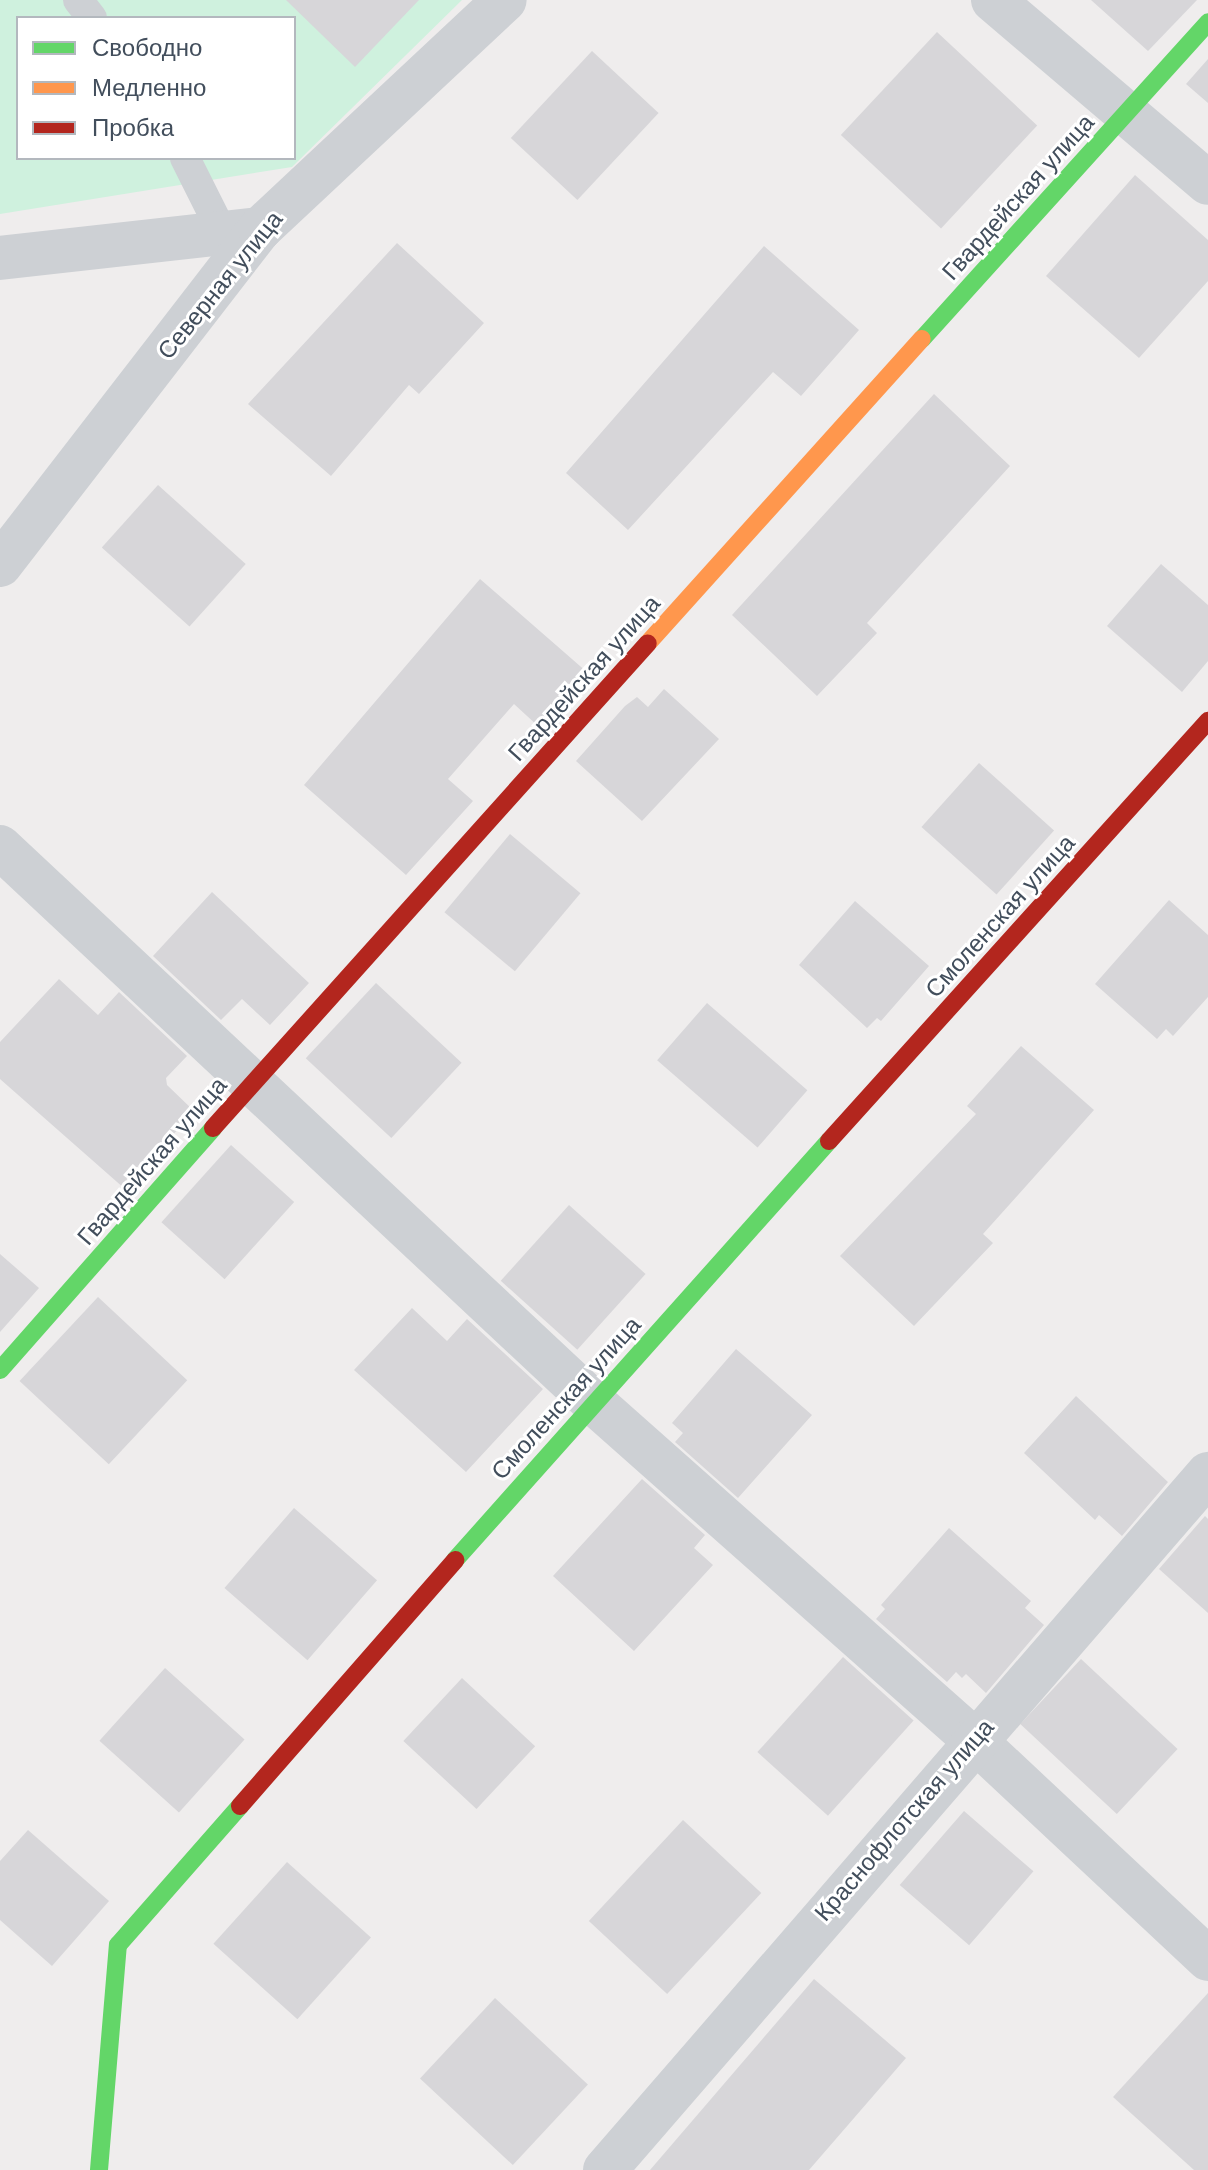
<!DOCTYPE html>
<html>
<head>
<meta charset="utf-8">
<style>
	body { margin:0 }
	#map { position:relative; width:1208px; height:2170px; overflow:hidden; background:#efeded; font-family:Arial,sans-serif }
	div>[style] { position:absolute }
	.green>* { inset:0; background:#cff1de }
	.building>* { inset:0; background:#d7d6d9; transform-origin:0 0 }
	.lane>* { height:30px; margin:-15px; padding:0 15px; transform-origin:15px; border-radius:15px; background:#cdd0d4 }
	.street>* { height:44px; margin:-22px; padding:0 22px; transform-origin:22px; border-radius:22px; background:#cdd0d4 }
	.fast>* { height:18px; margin:-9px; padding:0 9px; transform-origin:9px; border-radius:9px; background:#63d668 }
	.slow>* { height:18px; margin:-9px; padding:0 9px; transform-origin:9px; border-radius:9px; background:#ff974d }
	.jam>* { height:18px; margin:-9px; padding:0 9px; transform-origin:9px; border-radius:9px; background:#b3261e }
	span { translate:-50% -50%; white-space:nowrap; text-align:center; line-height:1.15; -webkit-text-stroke:6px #fff; paint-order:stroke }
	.street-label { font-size:24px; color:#424e5c }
	.legend { position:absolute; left:16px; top:16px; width:280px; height:144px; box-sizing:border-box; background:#fff; border:2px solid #b3b8be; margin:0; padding:10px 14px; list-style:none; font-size:24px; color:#424e5c }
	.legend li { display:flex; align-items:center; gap:16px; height:40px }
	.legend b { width:40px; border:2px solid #b3b8be }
</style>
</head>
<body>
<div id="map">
	<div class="green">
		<i style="clip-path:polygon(evenodd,0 0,462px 0,292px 167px,0 214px,0 0,18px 18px,294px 18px,294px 158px,18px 158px,18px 18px)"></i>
	</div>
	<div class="building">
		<i style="clip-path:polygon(286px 0,419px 0,355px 67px)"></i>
		<i style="clip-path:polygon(1091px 0,1197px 0,1148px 51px)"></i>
		<i style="left:937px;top:32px;width:137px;height:141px;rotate:43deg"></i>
		<i style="left:592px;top:51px;width:91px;height:119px;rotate:43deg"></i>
		<i style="clip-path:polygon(1208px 59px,1208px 103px,1186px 84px)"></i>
		<i style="clip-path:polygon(1135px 175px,1208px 240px,1208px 281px,1139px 358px,1046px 276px)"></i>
		<i style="clip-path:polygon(397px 243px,484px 323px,419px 394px,409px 385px,331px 476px,248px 404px)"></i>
		<i style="clip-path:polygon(764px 246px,859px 330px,801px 396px,773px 372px,628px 530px,566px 473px)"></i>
		<i style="clip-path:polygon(934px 394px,1010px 466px,867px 623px,877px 633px,817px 696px,732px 615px)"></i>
		<i style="left:158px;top:485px;width:118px;height:84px;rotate:42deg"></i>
		<i style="clip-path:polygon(1161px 564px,1208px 605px,1208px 661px,1182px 692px,1107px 626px)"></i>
		<i style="clip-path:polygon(480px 579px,588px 673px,539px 727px,514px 704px,448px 779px,473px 801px,406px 875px,304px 785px)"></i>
		<i style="clip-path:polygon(664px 689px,719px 739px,642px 821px,576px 761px,625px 706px,637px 697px,648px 707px)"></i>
		<i style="left:979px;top:763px;width:101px;height:86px;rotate:42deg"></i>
		<i style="left:510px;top:834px;width:92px;height:102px;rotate:40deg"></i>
		<i style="clip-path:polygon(212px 892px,309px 983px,270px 1025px,242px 999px,221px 1020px,153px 956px)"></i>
		<i style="clip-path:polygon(1169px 900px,1208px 935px,1208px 997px,1173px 1036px,1166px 1029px,1157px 1039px,1095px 984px)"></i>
		<i style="clip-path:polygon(855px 901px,929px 966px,881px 1021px,877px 1018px,867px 1028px,799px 965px)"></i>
		<i style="clip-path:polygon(59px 979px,98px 1015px,119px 992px,187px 1056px,166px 1078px,167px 1085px,194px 1111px,125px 1189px,0 1079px,0 1042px)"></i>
		<i style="left:376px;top:983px;width:117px;height:103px;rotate:43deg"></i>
		<i style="left:707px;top:1003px;width:133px;height:76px;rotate:41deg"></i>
		<i style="clip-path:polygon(1021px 1046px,1094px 1110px,983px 1234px,993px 1243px,914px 1326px,840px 1256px,976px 1114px,967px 1106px)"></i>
		<i style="left:231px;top:1145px;width:85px;height:104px;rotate:42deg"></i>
		<i style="left:569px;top:1205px;width:103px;height:102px;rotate:42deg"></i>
		<i style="clip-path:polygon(0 1254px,39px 1288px,0 1332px)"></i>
		<i style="left:98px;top:1297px;width:122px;height:115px;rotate:43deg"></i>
		<i style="clip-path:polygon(412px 1308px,447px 1341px,467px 1319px,543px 1389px,466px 1472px,354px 1370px)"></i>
		<i style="clip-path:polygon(736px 1349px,812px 1415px,738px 1498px,675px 1442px,683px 1433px,672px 1423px)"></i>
		<i style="clip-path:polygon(1076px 1396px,1168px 1482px,1122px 1536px,1099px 1515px,1095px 1520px,1024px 1453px)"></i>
		<i style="clip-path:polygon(642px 1479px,705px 1535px,694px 1548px,713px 1565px,634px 1651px,553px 1576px)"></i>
		<i style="left:294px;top:1508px;width:110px;height:106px;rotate:41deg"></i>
		<i style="clip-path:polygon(1205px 1516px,1208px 1519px,1208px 1613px,1159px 1569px)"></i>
		<i style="clip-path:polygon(949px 1528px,1031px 1601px,1025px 1608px,1044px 1625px,986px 1693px,966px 1674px,962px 1678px,956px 1672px,947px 1682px,876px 1619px,885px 1609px,881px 1605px)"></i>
		<i style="left:843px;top:1657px;width:95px;height:128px;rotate:42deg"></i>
		<i style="left:1081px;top:1659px;width:132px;height:89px;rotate:43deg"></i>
		<i style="left:165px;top:1668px;width:107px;height:98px;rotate:42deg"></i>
		<i style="left:462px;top:1678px;width:100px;height:86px;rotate:43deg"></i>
		<i style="left:964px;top:1811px;width:92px;height:98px;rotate:41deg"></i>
		<i style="left:683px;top:1820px;width:107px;height:138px;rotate:43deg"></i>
		<i style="clip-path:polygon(28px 1830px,109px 1901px,52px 1966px,0 1920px,0 1861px)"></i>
		<i style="left:287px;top:1862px;width:113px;height:110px;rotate:42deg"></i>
		<i style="clip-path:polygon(814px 1979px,906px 2058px,809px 2170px,650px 2170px)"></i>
		<i style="clip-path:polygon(1208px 1993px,1208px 2170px,1194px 2170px,1113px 2097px)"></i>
		<i style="left:495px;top:1998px;width:127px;height:110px;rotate:43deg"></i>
	</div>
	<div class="lane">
		<i style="left:78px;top:0;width:23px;rotate:52deg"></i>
		<i style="left:185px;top:158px;width:85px;rotate:63.4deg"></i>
	</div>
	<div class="street">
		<i style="left:993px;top:0;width:282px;rotate:40.4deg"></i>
		<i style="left:0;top:258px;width:262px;rotate:-6.4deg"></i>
		<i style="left:0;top:565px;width:425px;rotate:-52.3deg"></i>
		<i style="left:260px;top:229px;width:335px;rotate:-43.1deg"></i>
		<i style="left:0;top:847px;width:812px;rotate:43.1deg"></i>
		<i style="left:593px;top:1402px;width:508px;rotate:41.57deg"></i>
		<i style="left:973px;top:1739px;width:322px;rotate:43.1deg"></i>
		<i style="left:605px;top:2170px;width:921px;rotate:-49.1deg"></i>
	</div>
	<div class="fast">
		<i style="left:922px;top:339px;width:427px;rotate:-47.9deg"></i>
		<i style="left:0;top:1370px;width:322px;rotate:-48.6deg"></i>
		<i style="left:455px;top:1560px;width:562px;rotate:-48.25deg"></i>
		<i style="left:99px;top:2170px;width:226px;rotate:-85.2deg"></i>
		<i style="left:118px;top:1945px;width:185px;rotate:-48.7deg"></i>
	</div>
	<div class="slow">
		<i style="left:648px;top:643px;width:409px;rotate:-48deg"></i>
	</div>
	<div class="jam">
		<i style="left:213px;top:1128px;width:651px;rotate:-48.11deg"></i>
		<i style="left:829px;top:1141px;width:566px;rotate:-47.94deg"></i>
		<i style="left:240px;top:1806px;width:327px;rotate:-48.8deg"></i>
	</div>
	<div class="street-label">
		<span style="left:1018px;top:197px;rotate:-48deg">Гвардейская улица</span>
		<span style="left:220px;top:285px;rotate:-51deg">Северная улица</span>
		<span style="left:584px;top:678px;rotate:-48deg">Гвардейская улица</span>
		<span style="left:1000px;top:916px;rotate:-48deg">Смоленская улица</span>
		<span style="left:152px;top:1161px;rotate:-49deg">Гвардейская улица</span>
		<span style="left:566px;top:1398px;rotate:-48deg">Смоленская улица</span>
		<span style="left:904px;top:1820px;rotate:-49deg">Краснофлотская улица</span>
	</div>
	<ul class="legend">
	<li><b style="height:10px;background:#63d668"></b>Свободно</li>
	<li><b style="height:10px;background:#ff974d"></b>Медленно</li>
	<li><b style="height:10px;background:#b3261e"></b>Пробка</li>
	</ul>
</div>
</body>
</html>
